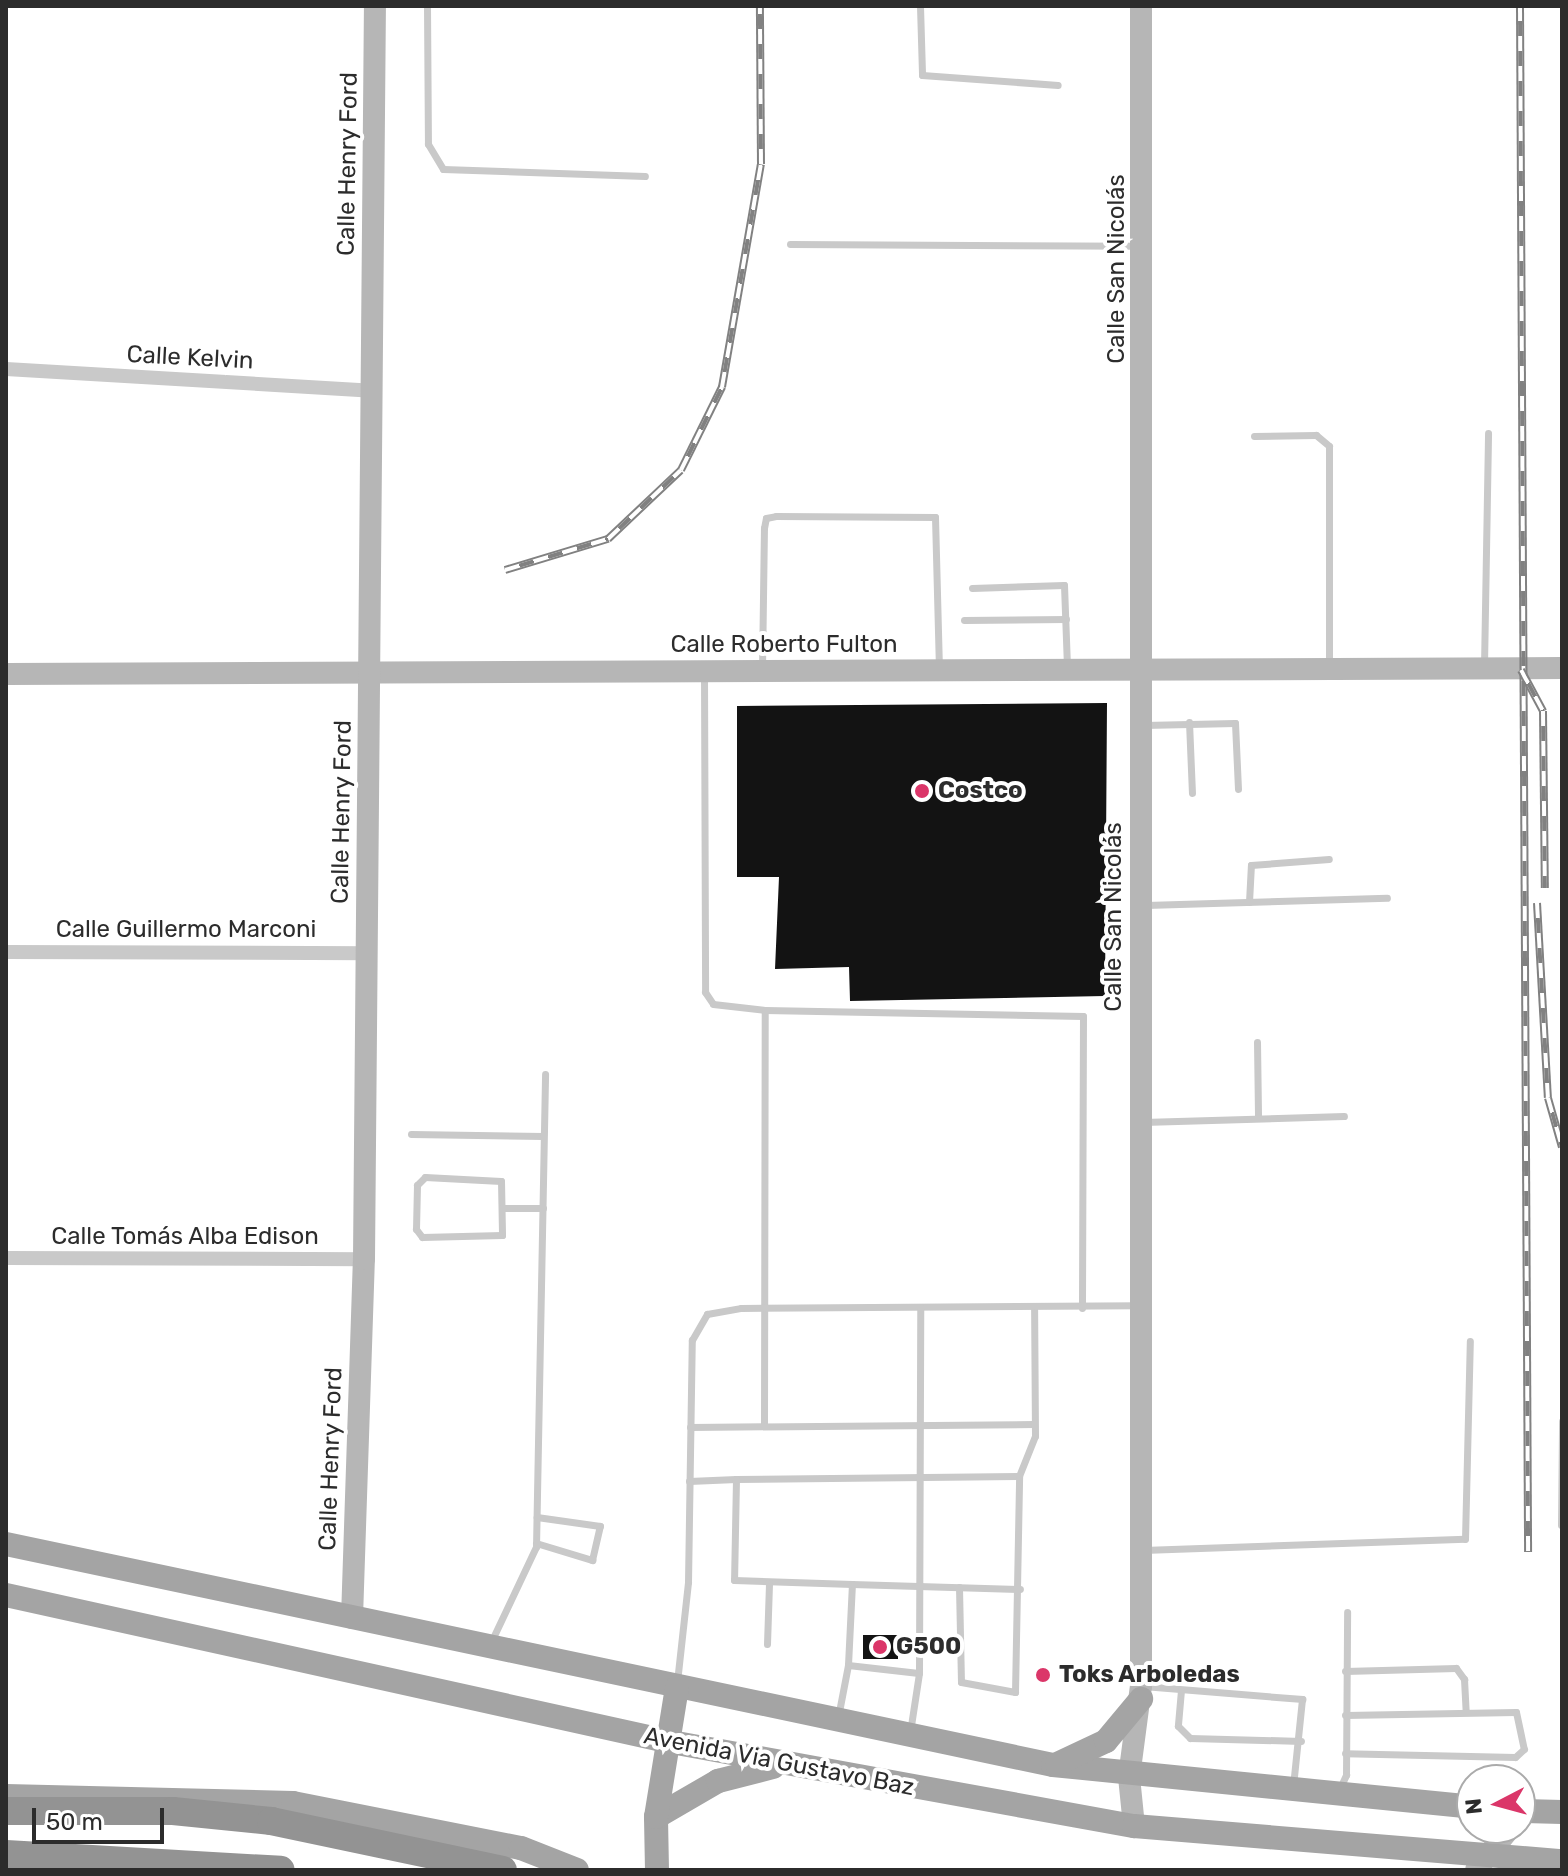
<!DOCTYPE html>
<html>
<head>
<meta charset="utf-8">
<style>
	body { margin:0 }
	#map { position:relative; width:1568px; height:1876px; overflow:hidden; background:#fff; font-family:Rubik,sans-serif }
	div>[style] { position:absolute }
	.building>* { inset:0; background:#131313; transform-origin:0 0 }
	.lane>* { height:7px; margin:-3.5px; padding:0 3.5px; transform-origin:3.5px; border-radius:3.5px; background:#c9c9c9 }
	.street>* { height:14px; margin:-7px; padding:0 7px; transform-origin:7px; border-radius:7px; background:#c9c9c9 }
	.secondary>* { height:22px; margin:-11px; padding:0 11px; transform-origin:11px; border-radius:11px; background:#b6b6b6 }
	.primary>* { height:24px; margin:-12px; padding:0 12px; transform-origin:12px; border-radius:12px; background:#a4a4a4 }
	.highway>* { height:28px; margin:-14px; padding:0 14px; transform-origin:14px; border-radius:14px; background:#939393 }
	.rail>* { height:8px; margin-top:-4px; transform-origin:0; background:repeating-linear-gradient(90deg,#fff 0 15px,#818181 0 30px); box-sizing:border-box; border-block:2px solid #818181 }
	.dots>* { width:22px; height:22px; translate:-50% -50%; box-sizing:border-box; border:4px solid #fff; border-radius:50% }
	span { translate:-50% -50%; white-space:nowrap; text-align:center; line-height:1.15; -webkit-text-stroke:8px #fff; paint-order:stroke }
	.street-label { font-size:24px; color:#2c2c2c }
	.poi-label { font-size:24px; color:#2c2c2c; font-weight:700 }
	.left { translate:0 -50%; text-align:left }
	.frame { position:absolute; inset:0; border:8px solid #2c2c2c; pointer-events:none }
	.north { position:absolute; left:1456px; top:1764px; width:80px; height:80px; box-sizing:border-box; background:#fff; border:2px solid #ababab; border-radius:50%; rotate:264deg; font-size:22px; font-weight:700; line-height:32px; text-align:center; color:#2c2c2c }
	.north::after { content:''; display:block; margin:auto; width:28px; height:36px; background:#db3669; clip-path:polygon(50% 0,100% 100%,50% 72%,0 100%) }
	.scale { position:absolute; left:32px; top:1808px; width:132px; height:36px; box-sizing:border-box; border:4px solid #2c2c2c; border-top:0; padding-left:10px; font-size:24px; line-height:28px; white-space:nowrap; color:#2c2c2c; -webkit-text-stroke:6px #fff; paint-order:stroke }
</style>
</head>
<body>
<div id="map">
	<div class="building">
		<i style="clip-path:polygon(1107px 703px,1105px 996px,850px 1001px,849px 967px,775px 969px,779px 877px,737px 877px,737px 706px)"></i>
		<i style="left:863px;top:1635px;width:35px;height:24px"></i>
	</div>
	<div class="lane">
		<i style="left:427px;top:6px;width:138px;rotate:89.6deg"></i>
		<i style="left:428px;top:144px;width:29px;rotate:59deg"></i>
		<i style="left:443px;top:169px;width:202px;rotate:2deg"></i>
		<i style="left:920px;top:6px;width:69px;rotate:88.3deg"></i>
		<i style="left:922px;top:75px;width:136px;rotate:4.2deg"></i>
		<i style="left:790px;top:244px;width:347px;rotate:0.3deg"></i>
		<i style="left:1254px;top:436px;width:62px;rotate:-0.9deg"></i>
		<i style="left:1316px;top:435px;width:17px;rotate:40deg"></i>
		<i style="left:1329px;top:446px;width:221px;rotate:90deg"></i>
		<i style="left:972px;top:588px;width:92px;rotate:-1.9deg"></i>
		<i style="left:1064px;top:585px;width:81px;rotate:87.9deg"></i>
		<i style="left:964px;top:620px;width:102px;rotate:-0.6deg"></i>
		<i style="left:1484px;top:666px;width:233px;rotate:-89deg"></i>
		<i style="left:762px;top:669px;width:141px;rotate:-89.2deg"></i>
		<i style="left:764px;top:528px;width:10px;rotate:-79deg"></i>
		<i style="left:766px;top:518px;width:10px;rotate:-11deg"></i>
		<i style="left:776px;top:516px;width:159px;rotate:0.4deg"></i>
		<i style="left:935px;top:517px;width:151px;rotate:88.5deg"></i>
		<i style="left:704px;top:673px;width:319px;rotate:89.8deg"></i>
		<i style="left:705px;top:992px;width:14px;rotate:56deg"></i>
		<i style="left:713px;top:1004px;width:52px;rotate:6.6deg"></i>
		<i style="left:1189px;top:722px;width:71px;rotate:87.6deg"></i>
		<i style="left:1144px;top:725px;width:91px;rotate:-1.3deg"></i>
		<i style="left:1235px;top:723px;width:66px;rotate:87.4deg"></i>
		<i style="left:1249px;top:902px;width:37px;rotate:-87deg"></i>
		<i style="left:1251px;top:865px;width:78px;rotate:-4.4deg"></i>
		<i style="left:1146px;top:905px;width:241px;rotate:-1.7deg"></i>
		<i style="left:1257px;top:1042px;width:76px;rotate:89.2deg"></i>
		<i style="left:1143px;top:1122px;width:201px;rotate:-1.7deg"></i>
		<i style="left:411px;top:1134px;width:132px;rotate:0.9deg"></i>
		<i style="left:425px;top:1177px;width:76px;rotate:3deg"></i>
		<i style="left:501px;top:1181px;width:54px;rotate:88.9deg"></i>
		<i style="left:502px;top:1235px;width:80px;rotate:178.6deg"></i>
		<i style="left:422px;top:1237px;width:10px;rotate:-127deg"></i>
		<i style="left:416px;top:1229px;width:44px;rotate:-88.7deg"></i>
		<i style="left:417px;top:1185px;width:11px;rotate:-45deg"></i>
		<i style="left:502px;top:1208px;width:41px"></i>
		<i style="left:764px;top:1426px;width:416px;rotate:-89.9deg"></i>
		<i style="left:765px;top:1010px;width:318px;rotate:1.1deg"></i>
		<i style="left:1083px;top:1016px;width:292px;rotate:90.2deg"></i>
		<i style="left:690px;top:1427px;width:344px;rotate:-0.5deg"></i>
		<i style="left:736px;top:1479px;width:283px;rotate:-0.6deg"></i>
		<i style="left:689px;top:1481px;width:47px;rotate:-2.4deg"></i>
		<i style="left:736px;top:1479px;width:101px;rotate:91.1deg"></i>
		<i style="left:734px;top:1580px;width:118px;rotate:1.9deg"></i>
		<i style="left:1561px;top:1525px;width:104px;rotate:-89.4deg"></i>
		<i style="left:536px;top:1543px;width:59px;rotate:16.9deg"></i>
		<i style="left:592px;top:1560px;width:35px;rotate:-77deg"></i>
		<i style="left:600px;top:1526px;width:64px;rotate:-171.9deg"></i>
		<i style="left:1143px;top:1550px;width:322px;rotate:-2deg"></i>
		<i style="left:1465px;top:1539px;width:198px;rotate:-88.6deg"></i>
		<i style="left:959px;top:1587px;width:95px;rotate:88.8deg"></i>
		<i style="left:961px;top:1682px;width:55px;rotate:10.5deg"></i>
		<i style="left:1015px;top:1692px;width:216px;rotate:-88.9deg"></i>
		<i style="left:1019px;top:1476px;width:43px;rotate:-68.2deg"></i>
		<i style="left:1035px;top:1436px;width:128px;rotate:-90.4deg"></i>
		<i style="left:491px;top:1642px;width:105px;rotate:-64.7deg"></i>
		<i style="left:536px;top:1547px;width:473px;rotate:-88.9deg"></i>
		<i style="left:767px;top:1644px;width:61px;rotate:-88.1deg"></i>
		<i style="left:848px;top:1665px;width:71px;rotate:6.4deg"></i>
		<i style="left:1345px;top:1671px;width:111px;rotate:-1.5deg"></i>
		<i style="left:1456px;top:1668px;width:14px;rotate:54deg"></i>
		<i style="left:1464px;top:1679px;width:33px;rotate:87deg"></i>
		<i style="left:677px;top:1682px;width:101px;rotate:-83.7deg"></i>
		<i style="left:688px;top:1582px;width:242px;rotate:-89.1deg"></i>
		<i style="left:692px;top:1340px;width:30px;rotate:-60deg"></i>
		<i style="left:707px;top:1314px;width:35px;rotate:-10deg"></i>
		<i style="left:741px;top:1308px;width:397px;rotate:-0.4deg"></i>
		<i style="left:1143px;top:1686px;width:160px;rotate:4.7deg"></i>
		<i style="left:1302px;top:1699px;width:87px;rotate:95.9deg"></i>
		<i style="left:1181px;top:1690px;width:36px;rotate:95deg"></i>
		<i style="left:1178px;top:1726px;width:17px;rotate:45deg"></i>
		<i style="left:1190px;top:1738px;width:111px;rotate:1.5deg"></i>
		<i style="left:1345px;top:1715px;width:171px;rotate:-1deg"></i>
		<i style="left:1516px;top:1712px;width:38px;rotate:78deg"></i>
		<i style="left:1524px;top:1749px;width:12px;rotate:138deg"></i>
		<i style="left:1515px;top:1757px;width:170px;rotate:-178.7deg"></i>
		<i style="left:838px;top:1717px;width:53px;rotate:-79.1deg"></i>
		<i style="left:848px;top:1665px;width:81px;rotate:-87.2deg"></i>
		<i style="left:852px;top:1584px;width:168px;rotate:1.7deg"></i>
		<i style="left:910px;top:1732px;width:60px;rotate:-81.3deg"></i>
		<i style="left:919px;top:1673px;width:365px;rotate:-89.8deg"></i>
		<i style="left:1339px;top:1790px;width:17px;rotate:-65deg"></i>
		<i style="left:1346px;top:1775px;width:163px;rotate:-89.6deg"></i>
	</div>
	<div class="street">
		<i style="left:6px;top:369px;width:366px;rotate:3.4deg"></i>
		<i style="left:6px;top:952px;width:361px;rotate:0.2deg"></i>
		<i style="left:6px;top:1258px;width:358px;rotate:0.2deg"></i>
	</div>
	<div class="secondary">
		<i style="left:6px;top:674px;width:1556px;rotate:-0.22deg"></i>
		<i style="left:352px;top:1618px;width:359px;rotate:-88.1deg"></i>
		<i style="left:364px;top:1259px;width:1253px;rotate:-89.5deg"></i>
		<i style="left:1134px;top:1826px;width:49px;rotate:-95.8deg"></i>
		<i style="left:1129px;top:1777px;width:92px;rotate:-82.5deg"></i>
		<i style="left:1141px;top:1686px;width:1680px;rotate:-90deg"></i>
		<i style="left:1476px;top:1870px;width:54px;rotate:-51deg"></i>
	</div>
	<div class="primary">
		<i style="left:6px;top:1544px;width:1070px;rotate:11.92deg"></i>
		<i style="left:1053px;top:1765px;width:421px;rotate:5.7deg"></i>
		<i style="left:6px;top:1595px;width:681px;rotate:12.46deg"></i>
		<i style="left:671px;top:1742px;width:471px;rotate:10.3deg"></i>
		<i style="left:1134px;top:1826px;width:429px;rotate:4.7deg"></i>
		<i style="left:1057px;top:1764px;width:54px;rotate:-25.1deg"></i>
		<i style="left:1106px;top:1741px;width:55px;rotate:-50.2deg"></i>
		<i style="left:6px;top:1796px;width:287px;rotate:1.4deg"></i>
		<i style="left:293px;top:1803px;width:232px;rotate:11.2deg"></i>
		<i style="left:521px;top:1848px;width:60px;rotate:21.4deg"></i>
		<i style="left:1520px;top:1811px;width:42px;rotate:1.4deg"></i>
		<i style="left:656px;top:1817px;width:72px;rotate:-30.1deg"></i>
		<i style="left:718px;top:1781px;width:57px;rotate:-14.3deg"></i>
		<i style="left:657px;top:1870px;width:53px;rotate:-91.1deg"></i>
		<i style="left:656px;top:1817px;width:131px;rotate:-80.8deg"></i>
	</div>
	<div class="highway">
		<i style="left:6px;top:1811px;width:167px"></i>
		<i style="left:173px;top:1811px;width:99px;rotate:5.8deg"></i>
		<i style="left:271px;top:1821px;width:237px;rotate:11.9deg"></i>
		<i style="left:6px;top:1854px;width:275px;rotate:3.3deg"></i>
	</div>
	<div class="rail">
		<i style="left:1520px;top:6px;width:1546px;rotate:89.7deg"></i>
		<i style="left:505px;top:570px;width:108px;rotate:-16.8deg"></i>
		<i style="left:608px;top:539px;width:100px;rotate:-43.4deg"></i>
		<i style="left:681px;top:470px;width:93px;rotate:-63.7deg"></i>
		<i style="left:722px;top:387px;width:226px;rotate:-80.1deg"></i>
		<i style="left:761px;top:164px;width:158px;rotate:-90.4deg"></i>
		<i style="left:1521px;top:670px;width:47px;rotate:61.8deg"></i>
		<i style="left:1543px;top:711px;width:177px;rotate:89.4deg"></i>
		<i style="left:1537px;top:903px;width:195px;rotate:86.8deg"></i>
		<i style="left:1548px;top:1098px;width:51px;rotate:74.1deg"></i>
	</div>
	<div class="dots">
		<i style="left:922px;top:791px;background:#db3669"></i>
		<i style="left:880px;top:1647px;background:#db3669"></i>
		<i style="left:1043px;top:1675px;background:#db3669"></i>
	</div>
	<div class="street-label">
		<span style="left:348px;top:164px;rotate:-89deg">Calle Henry Ford</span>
		<span style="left:1117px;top:269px;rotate:-90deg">Calle San Nicolás</span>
		<span style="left:190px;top:358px;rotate:3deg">Calle Kelvin</span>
		<span style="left:784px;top:645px">Calle Roberto Fulton</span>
		<span style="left:342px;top:812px;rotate:-89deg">Calle Henry Ford</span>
		<span style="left:1114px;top:917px;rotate:-90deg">Calle San Nicolás</span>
		<span style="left:186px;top:930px">Calle Guillermo Marconi</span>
		<span style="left:185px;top:1237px">Calle Tomás Alba Edison</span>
		<span style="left:331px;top:1459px;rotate:-88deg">Calle Henry Ford</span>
		<span style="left:779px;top:1762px;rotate:11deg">Avenida Via Gustavo Baz</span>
	</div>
	<div class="poi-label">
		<span class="left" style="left:938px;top:791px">Costco</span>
		<span class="left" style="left:896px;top:1647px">G500</span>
		<span class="left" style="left:1059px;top:1675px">Toks Arboledas</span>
	</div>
	<div class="frame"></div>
	<div class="north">N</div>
	<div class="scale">50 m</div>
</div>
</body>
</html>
